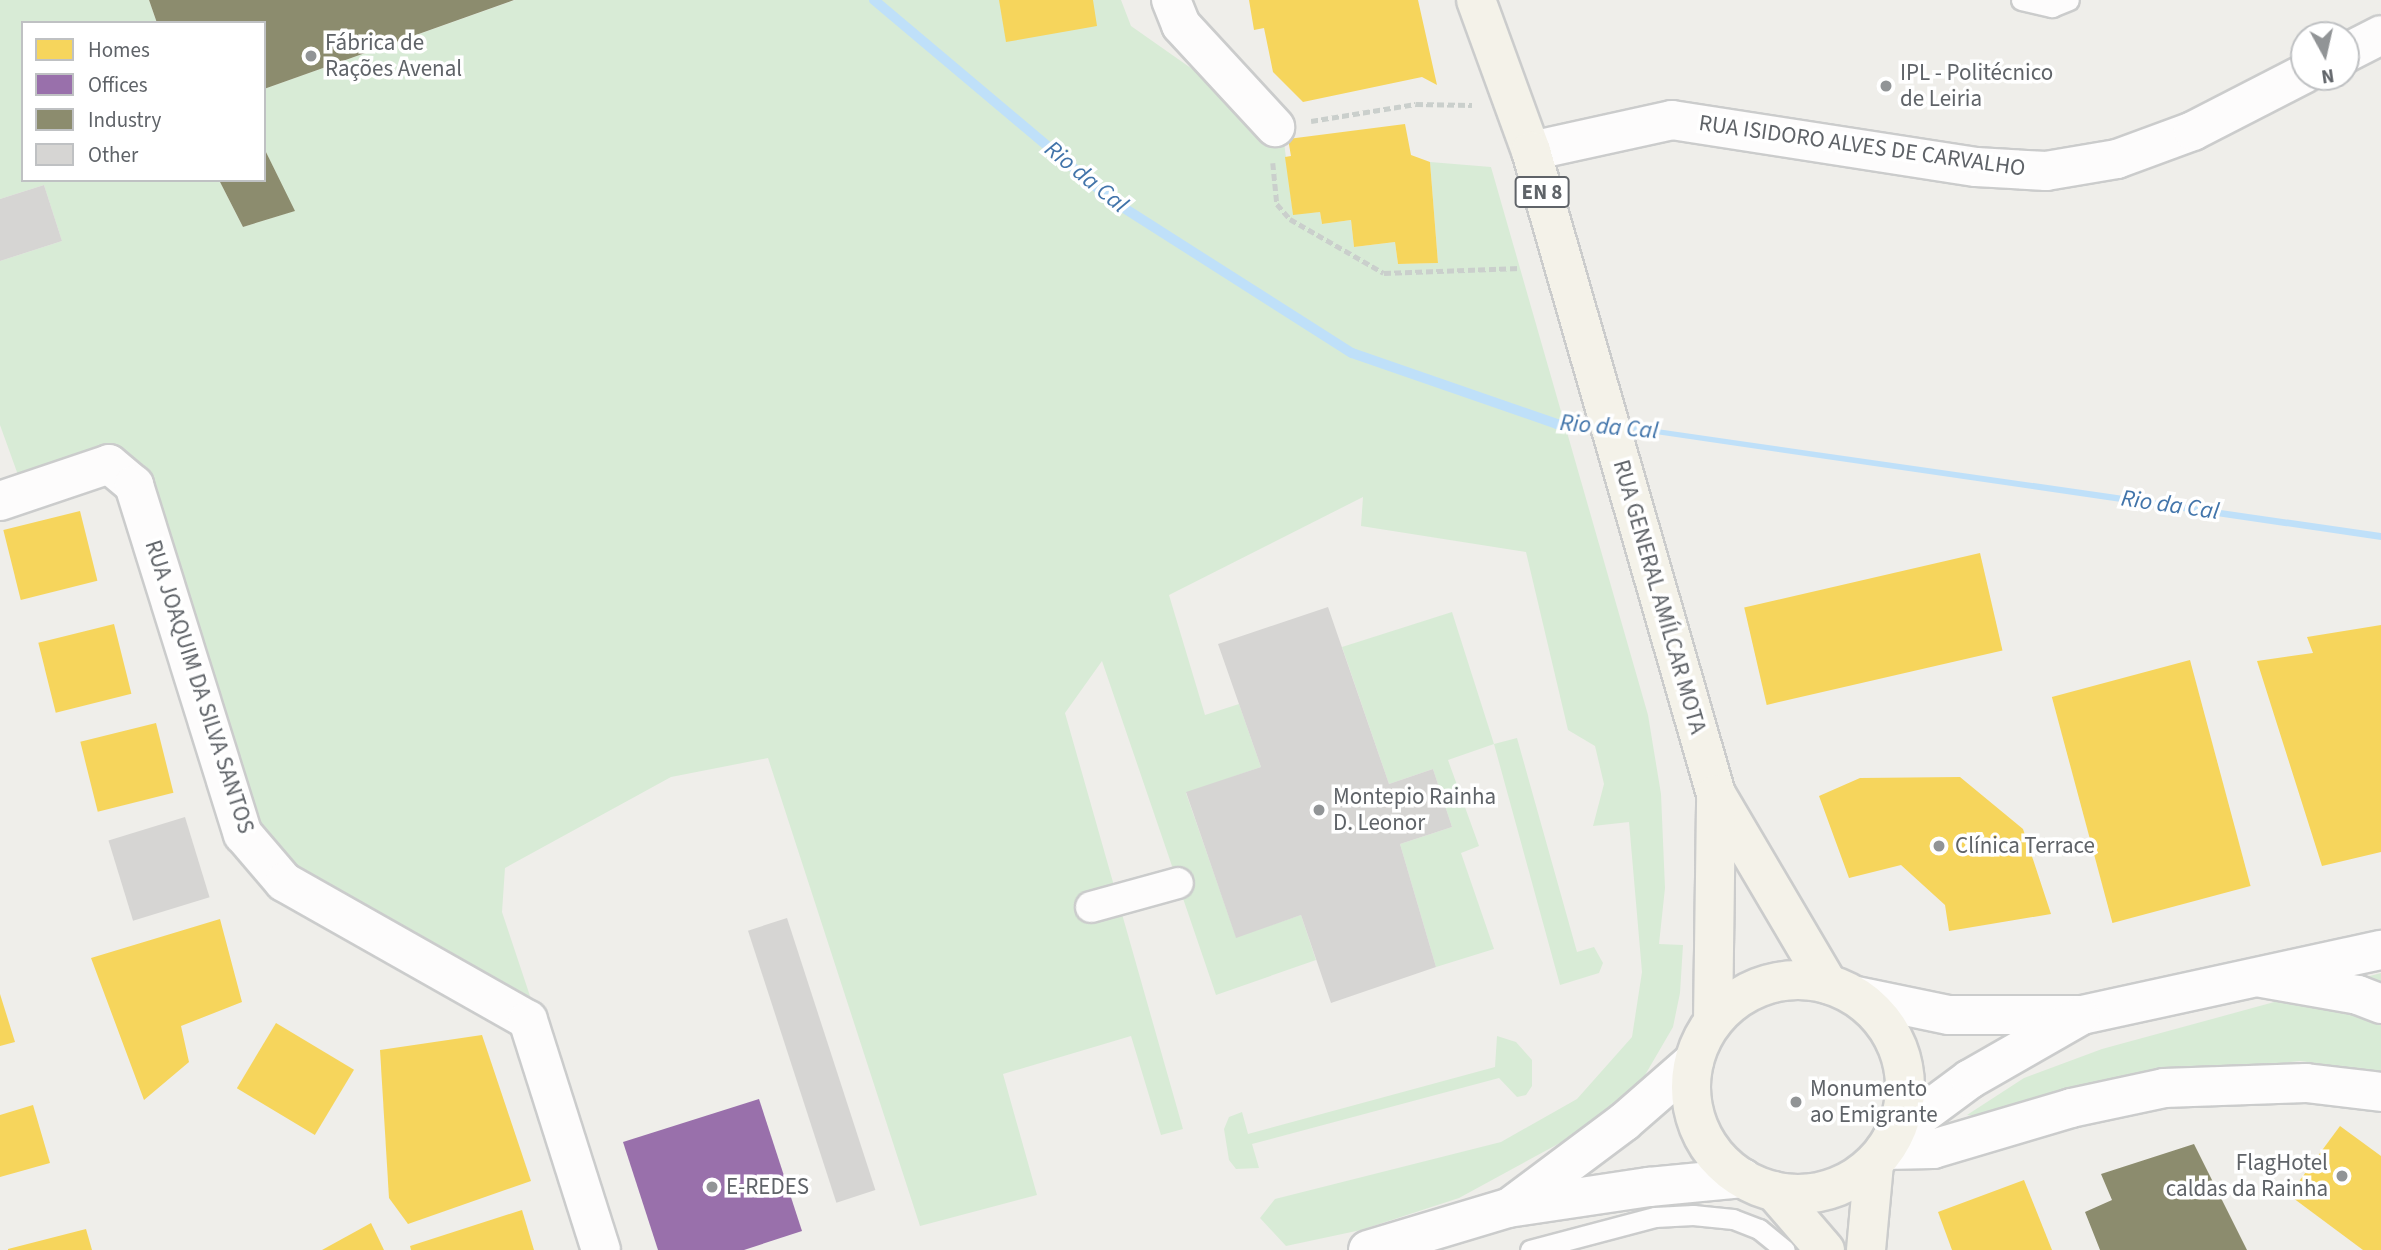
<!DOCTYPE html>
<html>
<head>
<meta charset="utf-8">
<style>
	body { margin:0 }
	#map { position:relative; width:2381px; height:1250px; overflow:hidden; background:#efeeea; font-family:"Source Sans 3",sans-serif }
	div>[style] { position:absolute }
	.green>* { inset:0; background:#d8ebd6 }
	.water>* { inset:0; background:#bfe0f9 }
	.homes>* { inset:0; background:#f6d55c; transform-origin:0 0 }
	.offices>* { inset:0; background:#9970ab }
	.industry>* { inset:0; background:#8c8c6e }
	.stream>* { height:10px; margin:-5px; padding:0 5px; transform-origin:5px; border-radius:5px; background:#bfe0f9 }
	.building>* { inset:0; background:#d6d5d3; transform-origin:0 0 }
	.path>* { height:4.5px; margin-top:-2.25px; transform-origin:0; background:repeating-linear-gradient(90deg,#cacfcc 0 7px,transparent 0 10.5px) }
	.roads { filter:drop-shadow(2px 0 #cbcccc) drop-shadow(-2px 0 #cbcccc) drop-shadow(0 2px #cbcccc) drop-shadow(0 -2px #cbcccc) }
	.service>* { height:19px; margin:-9.5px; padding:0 9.5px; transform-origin:9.5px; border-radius:9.5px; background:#fdfcfc }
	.pedestrian>* { height:30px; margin:-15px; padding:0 15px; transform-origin:15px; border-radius:15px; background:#fdfcfc }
	.minor>* { height:38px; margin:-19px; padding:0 19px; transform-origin:19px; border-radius:19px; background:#fdfcfc }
	.secondary>* { height:38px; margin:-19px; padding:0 19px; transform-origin:19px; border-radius:19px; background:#fdfcfc }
	.primary>* { height:38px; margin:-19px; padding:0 19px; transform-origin:19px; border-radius:19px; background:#f4f2e9 }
	.primary>.ring { margin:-19px; padding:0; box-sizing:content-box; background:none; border:38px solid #f4f2e9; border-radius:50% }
	.dots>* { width:19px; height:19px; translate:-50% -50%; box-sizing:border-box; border:4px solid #fff; border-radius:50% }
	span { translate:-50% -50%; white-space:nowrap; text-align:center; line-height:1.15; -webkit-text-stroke:7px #fff; paint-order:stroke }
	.shield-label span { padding:2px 5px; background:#fff; border:2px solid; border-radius:5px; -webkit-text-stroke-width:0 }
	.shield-label { font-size:21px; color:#5f6368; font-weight:700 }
	.poi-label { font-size:23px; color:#5f6368 }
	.left { translate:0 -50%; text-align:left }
	.right { translate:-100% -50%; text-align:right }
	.street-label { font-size:23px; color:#5f6368 }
	.water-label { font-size:24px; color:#4174aa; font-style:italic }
	.legend { position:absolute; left:21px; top:21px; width:245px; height:161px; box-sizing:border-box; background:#fff; border:2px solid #bfc1c3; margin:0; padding:9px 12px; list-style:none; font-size:21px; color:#5f6368 }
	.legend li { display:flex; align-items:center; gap:14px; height:35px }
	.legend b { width:35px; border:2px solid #bfc1c3 }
	.north { position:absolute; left:2290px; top:21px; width:70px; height:70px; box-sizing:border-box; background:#fff; border:2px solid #bfc1c3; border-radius:50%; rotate:172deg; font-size:19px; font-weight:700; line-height:28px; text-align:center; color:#5f6368 }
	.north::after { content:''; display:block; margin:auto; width:24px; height:32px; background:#919496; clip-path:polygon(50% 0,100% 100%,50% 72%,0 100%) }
</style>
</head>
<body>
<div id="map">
	<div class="green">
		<i style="clip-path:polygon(0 0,149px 0,157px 23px,23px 23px,23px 180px,219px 180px,243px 227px,294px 211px,264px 148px,264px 89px,515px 0,1121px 0,1131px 26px,1275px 127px,1282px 126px,1293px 214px,1320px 212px,1322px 224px,1351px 220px,1354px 247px,1395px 242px,1398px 264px,1438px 263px,1430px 162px,1491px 167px,1648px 715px,1661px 794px,1665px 888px,1659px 944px,1683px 945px,1680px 993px,1673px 1027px,1641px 1082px,1593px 1125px,1459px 1198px,1361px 1230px,1286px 1246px,1260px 1218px,1275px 1199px,1501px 1142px,1577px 1099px,1632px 1037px,1642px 972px,1629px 822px,1593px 826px,1604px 784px,1595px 746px,1568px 730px,1526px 552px,1361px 526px,1363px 497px,1169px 595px,1205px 715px,1239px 704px,1261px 767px,1186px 793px,1236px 937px,1301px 915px,1316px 960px,1216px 995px,1102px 661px,1065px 713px,1183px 1129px,1161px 1135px,1131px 1036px,1003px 1074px,1037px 1195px,920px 1226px,768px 758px,671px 777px,505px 868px,502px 912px,533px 1005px,288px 871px,257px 826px,144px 478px,18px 475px,0 425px,0 261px,62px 241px,44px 185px,0 199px)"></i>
		<i style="clip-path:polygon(1452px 612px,1494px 744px,1517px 738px,1577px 952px,1594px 947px,1603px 963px,1599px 973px,1560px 985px,1494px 744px,1448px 760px,1479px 846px,1461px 853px,1494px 949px,1436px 967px,1400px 844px,1452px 827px,1433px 769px,1389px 784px,1342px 647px)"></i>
		<i style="clip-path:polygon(2381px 973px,2381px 1072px,2300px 1061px,2161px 1077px,1988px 1118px,1967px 1115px,2024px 1078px,2102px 1049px)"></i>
		<i style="clip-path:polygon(1497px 1036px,1516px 1042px,1532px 1060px,1532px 1086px,1526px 1095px,1517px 1097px,1499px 1078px,1252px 1144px,1259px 1168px,1236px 1169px,1229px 1160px,1224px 1129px,1229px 1117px,1242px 1112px,1248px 1134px,1495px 1067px)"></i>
	</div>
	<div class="water">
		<i style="clip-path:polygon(1643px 427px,2381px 533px,2381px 540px,1642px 432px)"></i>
	</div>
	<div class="homes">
		<i style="clip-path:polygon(999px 0,1093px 0,1097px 26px,1006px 42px)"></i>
		<i style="clip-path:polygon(1249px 0,1418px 0,1437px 85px,1422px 77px,1303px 102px,1273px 72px,1264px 28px,1254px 30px)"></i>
		<i style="clip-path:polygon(1405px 124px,1411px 155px,1430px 162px,1438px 263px,1398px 264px,1395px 242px,1354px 247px,1351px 220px,1322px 224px,1320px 212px,1293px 215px,1285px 157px,1291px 156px,1288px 139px)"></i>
		<i style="left:80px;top:511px;width:72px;height:79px;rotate:76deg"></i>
		<i style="left:1980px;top:553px;width:100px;height:242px;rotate:77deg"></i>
		<i style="left:114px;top:624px;width:72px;height:78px;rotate:76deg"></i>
		<i style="clip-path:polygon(2381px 625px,2381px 852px,2322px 866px,2257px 661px,2313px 653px,2307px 637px)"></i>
		<i style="left:2190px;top:660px;width:234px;height:143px;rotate:75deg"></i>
		<i style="left:156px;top:723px;width:72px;height:78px;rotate:76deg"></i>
		<i style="clip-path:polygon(1960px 777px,2023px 829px,2051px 914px,1949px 931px,1945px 905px,1901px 865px,1849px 878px,1819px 796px,1860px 778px)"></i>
		<i style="clip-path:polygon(220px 919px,242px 1002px,181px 1026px,189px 1062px,144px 1100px,91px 958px)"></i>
		<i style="clip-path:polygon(0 994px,15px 1042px,0 1046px)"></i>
		<i style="left:276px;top:1023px;width:91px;height:76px;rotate:31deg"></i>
		<i style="clip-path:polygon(482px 1035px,531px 1181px,408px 1224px,389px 1198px,380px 1050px)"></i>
		<i style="clip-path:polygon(33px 1105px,50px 1163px,0 1177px,0 1115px)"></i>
		<i style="clip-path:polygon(2340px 1126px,2381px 1156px,2381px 1250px,2363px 1250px,2289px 1195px)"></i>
		<i style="clip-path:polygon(2024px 1180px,2052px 1250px,1952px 1250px,1938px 1212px)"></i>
		<i style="clip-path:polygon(522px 1210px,534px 1250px,411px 1250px,410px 1246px)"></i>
		<i style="clip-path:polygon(371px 1223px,384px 1250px,322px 1250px)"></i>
		<i style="clip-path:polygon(86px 1229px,92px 1250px,8px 1250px,8px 1249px)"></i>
	</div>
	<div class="offices">
		<i style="clip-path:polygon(759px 1099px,802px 1231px,744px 1250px,658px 1250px,623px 1142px)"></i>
	</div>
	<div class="industry">
		<i style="clip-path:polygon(149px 0,514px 0,264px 89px,264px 23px,157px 23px)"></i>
		<i style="clip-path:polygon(264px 148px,295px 211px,243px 227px,219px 180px,264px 180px)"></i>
		<i style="clip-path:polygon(2194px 1144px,2247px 1250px,2100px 1250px,2085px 1212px,2112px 1200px,2101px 1174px)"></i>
	</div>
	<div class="stream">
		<i style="left:874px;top:0;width:312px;rotate:40.1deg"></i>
		<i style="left:1113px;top:201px;width:283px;rotate:32.5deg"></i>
		<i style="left:1352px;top:353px;width:217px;rotate:19.1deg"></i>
		<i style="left:1557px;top:424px;width:45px;rotate:2.5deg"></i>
		<i style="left:1618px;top:427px;width:37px;rotate:5deg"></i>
	</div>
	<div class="building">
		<i style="clip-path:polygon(44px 185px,62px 241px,0 261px,0 199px)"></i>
		<i style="clip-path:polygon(1328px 607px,1389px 784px,1433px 769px,1452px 827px,1400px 844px,1436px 967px,1331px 1003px,1301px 915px,1236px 938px,1186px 792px,1261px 767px,1218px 644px)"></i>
		<i style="left:185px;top:817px;width:84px;height:80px;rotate:73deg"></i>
		<i style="left:787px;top:918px;width:286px;height:41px;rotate:72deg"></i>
	</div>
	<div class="path">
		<i style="left:1311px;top:121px;width:106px;rotate:-9.2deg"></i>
		<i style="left:1416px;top:104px;width:56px;rotate:1deg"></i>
		<i style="left:1273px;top:163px;width:41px;rotate:84.4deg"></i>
		<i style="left:1277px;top:204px;width:20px;rotate:49deg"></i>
		<i style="left:1290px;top:219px;width:108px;rotate:29.9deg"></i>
		<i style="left:1384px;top:273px;width:136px;rotate:-2.1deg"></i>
	</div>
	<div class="roads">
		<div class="service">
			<i style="left:2021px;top:0;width:32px;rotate:13deg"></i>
			<i style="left:2052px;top:7px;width:18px;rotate:-22deg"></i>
			<i style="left:1530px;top:1250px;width:129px;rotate:-14.8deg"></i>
			<i style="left:1655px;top:1217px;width:38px;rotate:-3deg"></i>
			<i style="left:1693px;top:1215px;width:40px;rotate:5.7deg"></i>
			<i style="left:1733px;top:1219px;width:28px;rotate:21deg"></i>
			<i style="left:1759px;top:1229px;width:33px;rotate:39deg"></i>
		</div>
		<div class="pedestrian">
			<i style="left:1091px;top:907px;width:90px;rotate:-15.4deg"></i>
		</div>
		<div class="minor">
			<i style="left:1171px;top:0;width:27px;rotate:68deg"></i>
			<i style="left:1181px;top:25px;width:139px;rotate:47.3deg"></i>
			<i style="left:2346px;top:53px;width:39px;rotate:-27deg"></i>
			<i style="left:1531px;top:151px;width:144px;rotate:-12.4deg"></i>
			<i style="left:1672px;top:120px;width:308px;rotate:8.8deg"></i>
			<i style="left:1976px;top:167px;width:70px;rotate:3.3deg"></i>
			<i style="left:2046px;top:171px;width:72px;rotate:-9.6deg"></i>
			<i style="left:2117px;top:159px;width:81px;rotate:-20.2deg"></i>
			<i style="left:2193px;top:131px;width:125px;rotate:-27.2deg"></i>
			<i style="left:0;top:501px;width:115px;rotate:-18.7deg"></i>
			<i style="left:109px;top:464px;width:33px;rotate:40deg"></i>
			<i style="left:134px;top:485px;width:366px;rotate:72.7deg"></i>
			<i style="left:243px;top:834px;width:63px;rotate:49.5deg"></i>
			<i style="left:284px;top:882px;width:280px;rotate:29.5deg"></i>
			<i style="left:528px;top:1020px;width:241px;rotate:72.4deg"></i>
			<i style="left:2262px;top:978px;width:97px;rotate:10deg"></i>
			<i style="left:2358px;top:995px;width:25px;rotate:21deg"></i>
			<i style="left:1885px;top:1150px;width:48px;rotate:-1.2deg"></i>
			<i style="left:1933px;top:1149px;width:144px;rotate:-16.5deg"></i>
			<i style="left:2071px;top:1108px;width:95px;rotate:-12.1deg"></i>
			<i style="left:2164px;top:1088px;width:142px;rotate:-2deg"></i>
			<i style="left:2306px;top:1083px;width:76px;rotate:6.8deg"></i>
		</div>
		<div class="secondary">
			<i style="left:1857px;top:996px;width:94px;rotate:11.7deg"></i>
			<i style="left:1949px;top:1015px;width:133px"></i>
			<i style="left:2082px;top:1015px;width:306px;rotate:-12.3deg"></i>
			<i style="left:1893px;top:1136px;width:96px;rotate:-36.5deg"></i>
			<i style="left:1970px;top:1079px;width:127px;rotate:-29.8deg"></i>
			<i style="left:1513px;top:1205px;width:139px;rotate:-36.8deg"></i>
			<i style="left:1624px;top:1122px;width:93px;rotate:-41.1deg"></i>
			<i style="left:1368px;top:1250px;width:146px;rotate:-16.7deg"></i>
			<i style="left:1508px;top:1208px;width:143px;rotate:-8.5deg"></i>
			<i style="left:1649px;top:1187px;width:94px;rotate:-5.5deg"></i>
		</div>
		<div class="primary">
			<i style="left:1476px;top:0;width:161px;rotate:70deg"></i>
			<i style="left:1531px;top:151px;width:669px;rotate:73.95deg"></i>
			<i style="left:1716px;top:794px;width:221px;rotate:59.5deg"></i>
			<i class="ring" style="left:1691px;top:980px;width:176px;height:176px"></i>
			<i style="left:1713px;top:1021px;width:227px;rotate:-89.2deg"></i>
			<i style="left:1774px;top:1191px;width:78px;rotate:49.2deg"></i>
			<i style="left:1866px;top:1250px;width:87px;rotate:-84.7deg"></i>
		</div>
	</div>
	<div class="dots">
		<i style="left:311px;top:56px;background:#919496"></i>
		<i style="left:1886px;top:86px;background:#919496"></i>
		<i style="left:1319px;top:810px;background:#919496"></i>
		<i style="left:1939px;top:846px;background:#919496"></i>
		<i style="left:1796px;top:1102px;background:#919496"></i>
		<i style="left:2342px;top:1176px;background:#919496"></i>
		<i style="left:712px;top:1187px;background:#919496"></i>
	</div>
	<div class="shield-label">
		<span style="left:1542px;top:192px">EN 8</span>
	</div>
	<div class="poi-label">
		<span class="left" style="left:325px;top:56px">Fábrica de<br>Rações Avenal</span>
		<span class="left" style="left:1900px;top:86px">IPL - Politécnico<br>de Leiria</span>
		<span class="left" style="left:1333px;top:810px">Montepio Rainha<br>D. Leonor</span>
		<span class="left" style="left:1955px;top:846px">Clínica Terrace</span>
		<span class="left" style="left:1810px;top:1102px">Monumento<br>ao Emigrante</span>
		<span class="right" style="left:2328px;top:1176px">FlagHotel<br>caldas da Rainha</span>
		<span class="left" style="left:726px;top:1187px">E-REDES</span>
	</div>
	<div class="street-label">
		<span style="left:1862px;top:146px;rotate:8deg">RUA ISIDORO ALVES DE CARVALHO</span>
		<span style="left:1659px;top:597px;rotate:74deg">RUA GENERAL AMÍLCAR MOTA</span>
		<span style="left:199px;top:687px;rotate:72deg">RUA JOAQUIM DA SILVA SANTOS</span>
	</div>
	<div class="water-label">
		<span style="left:1086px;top:177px;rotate:39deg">Rio da Cal</span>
		<span style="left:1609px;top:427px;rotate:5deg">Rio da Cal</span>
		<span style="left:2170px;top:505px;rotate:8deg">Rio da Cal</span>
	</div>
	<ul class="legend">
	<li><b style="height:19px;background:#f6d55c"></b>Homes</li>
	<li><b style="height:19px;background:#9970ab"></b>Offices</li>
	<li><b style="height:19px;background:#8c8c6e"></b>Industry</li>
	<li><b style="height:19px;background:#d6d5d3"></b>Other</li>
	</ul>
	<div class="north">N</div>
</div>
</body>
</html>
